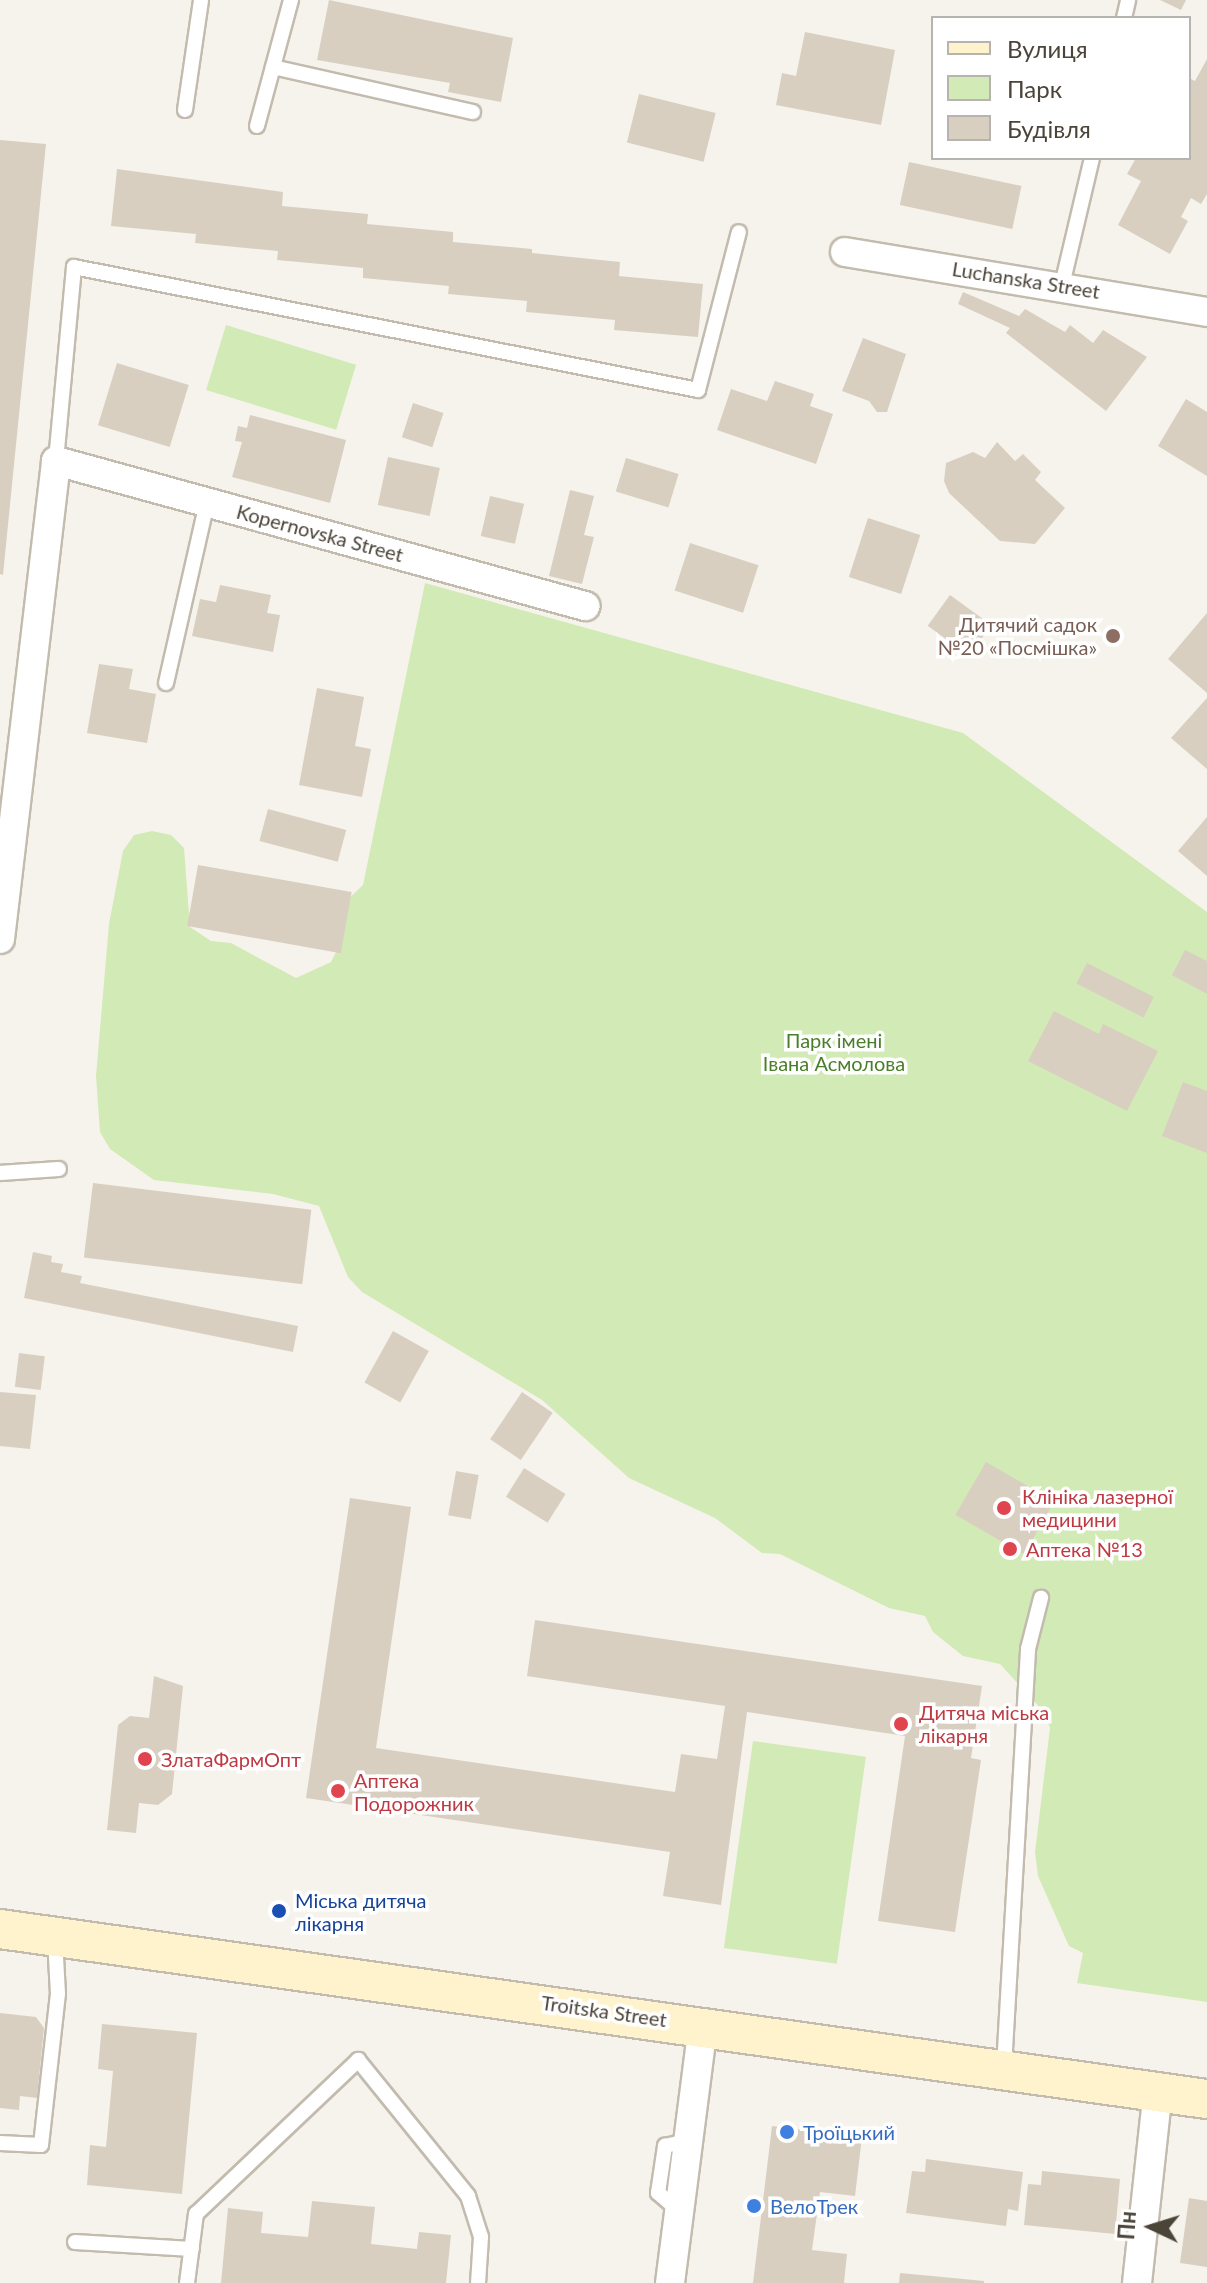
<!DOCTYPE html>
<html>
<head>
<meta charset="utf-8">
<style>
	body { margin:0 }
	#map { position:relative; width:1207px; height:2283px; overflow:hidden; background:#f6f3ec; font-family:Lato,sans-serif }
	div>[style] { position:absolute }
	.green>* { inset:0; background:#d2eab5; transform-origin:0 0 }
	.building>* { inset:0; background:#d8cfc1; transform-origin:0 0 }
	.roads { filter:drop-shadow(2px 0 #c2bbae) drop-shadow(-2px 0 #c2bbae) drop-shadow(0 2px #c2bbae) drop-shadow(0 -2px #c2bbae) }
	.lane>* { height:14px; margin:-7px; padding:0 7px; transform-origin:7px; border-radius:7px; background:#fff }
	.street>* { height:28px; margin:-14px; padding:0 14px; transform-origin:14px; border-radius:14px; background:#fff }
	.secondary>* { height:38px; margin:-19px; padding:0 19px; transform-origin:19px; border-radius:19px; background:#fff3cd }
	.dots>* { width:22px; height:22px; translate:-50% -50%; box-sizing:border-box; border:4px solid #fff; border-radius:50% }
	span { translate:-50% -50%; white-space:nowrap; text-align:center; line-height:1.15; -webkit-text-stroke:7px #fff; paint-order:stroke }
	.street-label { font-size:20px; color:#4b4439 }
	.education-label { font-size:20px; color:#785e54 }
	.right { translate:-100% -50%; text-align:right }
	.park-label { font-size:20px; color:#4a7f2a }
	.health-label { font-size:20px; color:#be3a42 }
	.left { translate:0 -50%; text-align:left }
	.transit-label { font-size:20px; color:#164399 }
	.shop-label { font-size:20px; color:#366cbe }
	.legend { position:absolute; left:931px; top:16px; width:260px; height:144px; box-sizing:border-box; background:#fff; border:2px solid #b7b4b0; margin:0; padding:10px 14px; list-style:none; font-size:24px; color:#4b4439 }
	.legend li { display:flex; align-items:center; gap:16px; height:40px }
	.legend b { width:40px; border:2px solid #b7b4b0 }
	.north { position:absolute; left:1111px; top:2187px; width:80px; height:80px; -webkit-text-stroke:6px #fff; paint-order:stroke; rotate:274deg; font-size:22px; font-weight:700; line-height:32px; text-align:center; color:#4b4439 }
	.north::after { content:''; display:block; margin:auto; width:28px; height:36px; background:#4b4439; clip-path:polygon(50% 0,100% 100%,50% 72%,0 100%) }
</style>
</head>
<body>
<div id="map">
	<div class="green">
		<i style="left:226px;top:325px;width:136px;height:68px;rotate:17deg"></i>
		<i style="clip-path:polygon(425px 583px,963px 733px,1207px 912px,1207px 2002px,1077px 1983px,1083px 1953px,1069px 1946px,1038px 1876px,1035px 1852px,1050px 1728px,1044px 1712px,1000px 1664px,963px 1656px,933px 1632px,925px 1616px,889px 1608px,780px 1554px,762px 1553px,715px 1518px,629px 1478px,542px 1400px,362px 1292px,348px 1277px,319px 1206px,273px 1194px,154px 1180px,110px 1149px,100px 1132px,96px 1076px,109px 924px,123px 851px,134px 835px,152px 831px,171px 835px,184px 848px,190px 927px,211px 941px,231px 943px,296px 978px,331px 962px,340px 944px,342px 905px,363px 885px)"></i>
		<i style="left:753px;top:1741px;width:114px;height:209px;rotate:8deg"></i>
	</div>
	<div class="building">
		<i style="clip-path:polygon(329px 0,513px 38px,501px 102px,448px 92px,450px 83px,317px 60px)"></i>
		<i style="clip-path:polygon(1160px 0,1186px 0,1181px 10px)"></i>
		<i style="clip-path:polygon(805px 32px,895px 50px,881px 125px,776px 105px,782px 73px,796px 76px)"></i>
		<i style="clip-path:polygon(1207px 59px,1207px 194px,1201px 204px,1191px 198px,1181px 217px,1188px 221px,1170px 254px,1118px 225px,1141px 181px,1127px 174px,1136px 158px,1189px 158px,1189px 78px,1195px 81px)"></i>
		<i style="left:639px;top:94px;width:79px;height:50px;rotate:14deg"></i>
		<i style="clip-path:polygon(0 140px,46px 144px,3px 575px,0 574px)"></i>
		<i style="left:909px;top:162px;width:115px;height:44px;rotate:12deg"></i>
		<i style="clip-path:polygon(117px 169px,283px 192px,282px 206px,368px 214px,367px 224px,453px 232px,453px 242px,532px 249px,532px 253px,620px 262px,619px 276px,703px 284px,698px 337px,614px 330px,615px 320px,526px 312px,527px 301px,448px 294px,449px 286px,363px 278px,363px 268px,277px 260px,278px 251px,195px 243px,196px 234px,111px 226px)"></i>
		<i style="clip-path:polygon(963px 292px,1019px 316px,1025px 309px,1065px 332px,1070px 325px,1093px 343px,1103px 330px,1147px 357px,1106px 411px,1006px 333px,1010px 328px,958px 304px)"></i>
		<i style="clip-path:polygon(863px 338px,906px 354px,887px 412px,877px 412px,869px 401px,842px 391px)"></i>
		<i style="left:117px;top:363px;width:75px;height:65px;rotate:17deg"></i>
		<i style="clip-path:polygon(775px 381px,814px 394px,810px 406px,833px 414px,816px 464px,717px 430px,731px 389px,767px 401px)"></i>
		<i style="clip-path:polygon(1186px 399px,1207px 412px,1207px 476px,1158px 446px)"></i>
		<i style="left:413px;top:403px;width:32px;height:36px;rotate:18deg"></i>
		<i style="clip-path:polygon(250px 415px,346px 440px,330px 503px,232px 477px,242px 442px,235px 441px,238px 426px,247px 428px)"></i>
		<i style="clip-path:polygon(997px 442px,1015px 461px,1023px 454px,1041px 472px,1035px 480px,1065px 508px,1035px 544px,1000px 541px,949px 493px,944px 481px,946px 463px,973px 452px,985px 458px)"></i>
		<i style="left:388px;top:457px;width:53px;height:49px;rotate:12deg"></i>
		<i style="left:626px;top:458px;width:55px;height:35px;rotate:17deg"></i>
		<i style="clip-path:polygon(570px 490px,594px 496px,584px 535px,594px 537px,582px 584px,549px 576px)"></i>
		<i style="left:490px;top:496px;width:35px;height:41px;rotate:13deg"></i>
		<i style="left:868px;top:518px;width:55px;height:62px;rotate:18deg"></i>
		<i style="left:690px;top:543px;width:72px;height:50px;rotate:18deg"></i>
		<i style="clip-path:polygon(220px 585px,271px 595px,267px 613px,280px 615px,273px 652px,192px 636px,200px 599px,216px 602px)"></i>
		<i style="left:950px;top:595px;width:51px;height:38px;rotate:36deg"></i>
		<i style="clip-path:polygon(1207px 613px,1207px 693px,1168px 659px)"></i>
		<i style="clip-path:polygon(99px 664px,133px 669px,129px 689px,156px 694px,147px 743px,87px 733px)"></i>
		<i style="clip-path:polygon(317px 688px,364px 697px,355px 746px,371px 749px,362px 797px,299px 785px)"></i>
		<i style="clip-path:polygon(1207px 698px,1207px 769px,1171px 738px)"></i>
		<i style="left:268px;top:809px;width:81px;height:33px;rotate:15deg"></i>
		<i style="clip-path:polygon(1207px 817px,1207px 876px,1178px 851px)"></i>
		<i style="left:198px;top:865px;width:156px;height:62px;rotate:10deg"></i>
		<i style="clip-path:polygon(1185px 950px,1207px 961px,1207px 994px,1172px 975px)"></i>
		<i style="left:1087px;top:963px;width:75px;height:23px;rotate:27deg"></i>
		<i style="clip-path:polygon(1054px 1011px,1099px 1034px,1103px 1024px,1158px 1051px,1127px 1111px,1028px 1061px)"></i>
		<i style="clip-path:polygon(1183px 1082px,1207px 1091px,1207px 1153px,1162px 1136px)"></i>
		<i style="left:93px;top:1183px;width:220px;height:75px;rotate:7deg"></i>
		<i style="clip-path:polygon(33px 1252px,52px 1256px,51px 1262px,63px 1264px,61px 1272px,82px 1276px,80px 1283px,298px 1326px,293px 1352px,24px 1298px)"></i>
		<i style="left:393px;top:1331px;width:41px;height:59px;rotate:29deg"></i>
		<i style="left:19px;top:1353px;width:26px;height:34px;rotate:7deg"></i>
		<i style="clip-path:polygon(0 1392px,36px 1395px,30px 1449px,0 1446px)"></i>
		<i style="left:522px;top:1392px;width:37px;height:57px;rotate:34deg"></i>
		<i style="left:986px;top:1462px;width:79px;height:61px;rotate:30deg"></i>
		<i style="left:524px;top:1468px;width:49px;height:34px;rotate:32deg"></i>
		<i style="left:456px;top:1471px;width:23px;height:45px;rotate:10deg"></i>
		<i style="clip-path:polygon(350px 1498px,411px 1507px,376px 1748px,675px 1792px,681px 1754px,717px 1759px,725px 1706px,527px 1676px,535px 1620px,982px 1686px,971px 1758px,981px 1760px,955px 1932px,878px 1921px,905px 1736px,747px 1712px,721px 1905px,663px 1896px,670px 1852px,306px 1798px)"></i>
		<i style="clip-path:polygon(154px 1676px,183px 1686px,172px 1794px,158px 1805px,139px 1803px,136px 1833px,107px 1830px,118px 1725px,130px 1716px,149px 1718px)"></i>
		<i style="clip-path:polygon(0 2013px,36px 2017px,44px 2028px,37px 2098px,20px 2096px,19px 2110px,0 2108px)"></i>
		<i style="clip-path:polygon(102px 2024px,197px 2033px,182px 2194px,87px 2185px,90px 2145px,106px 2147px,113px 2071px,98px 2069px)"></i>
		<i style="clip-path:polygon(772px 2126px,862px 2137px,855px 2196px,820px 2192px,812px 2250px,847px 2254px,844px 2283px,753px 2283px)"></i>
		<i style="clip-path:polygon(926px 2159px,1023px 2172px,1018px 2211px,1008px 2209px,1006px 2226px,906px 2213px,912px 2171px,925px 2172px)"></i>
		<i style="clip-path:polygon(1042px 2171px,1120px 2179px,1115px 2234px,1024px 2225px,1028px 2184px,1041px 2185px)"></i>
		<i style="clip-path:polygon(1189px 2198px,1207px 2201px,1207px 2267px,1180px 2263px)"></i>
		<i style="clip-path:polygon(312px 2201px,375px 2207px,371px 2244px,417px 2249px,419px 2232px,451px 2235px,446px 2283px,221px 2283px,228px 2208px,263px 2212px,261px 2233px,308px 2237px)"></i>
		<i style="clip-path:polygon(900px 2273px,984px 2281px,984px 2283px,899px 2283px)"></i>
	</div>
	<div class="roads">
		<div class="lane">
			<i style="left:1124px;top:18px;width:18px;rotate:-77deg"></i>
			<i style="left:273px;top:67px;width:205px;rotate:12.7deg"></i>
			<i style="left:185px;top:110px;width:111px;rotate:-81.7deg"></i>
			<i style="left:257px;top:126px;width:131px;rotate:-74.9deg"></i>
			<i style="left:1062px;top:285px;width:130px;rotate:-76.7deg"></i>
			<i style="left:56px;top:461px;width:195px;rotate:-84.7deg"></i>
			<i style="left:74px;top:267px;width:636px;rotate:11.15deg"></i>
			<i style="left:698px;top:390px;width:163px;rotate:-75.5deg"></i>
			<i style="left:166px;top:683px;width:186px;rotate:-77.2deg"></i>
			<i style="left:0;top:1173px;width:59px;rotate:-3.9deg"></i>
			<i style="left:1004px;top:2067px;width:419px;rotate:-86.7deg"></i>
			<i style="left:1028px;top:1649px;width:53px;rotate:-75.7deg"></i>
			<i style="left:0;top:2143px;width:41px;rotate:2.8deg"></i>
			<i style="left:41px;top:2145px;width:152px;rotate:-83.6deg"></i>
			<i style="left:58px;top:1994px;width:55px;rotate:-93.1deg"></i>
			<i style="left:679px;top:2211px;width:28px;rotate:-139deg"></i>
			<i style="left:658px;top:2193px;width:48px;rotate:-81.5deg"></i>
			<i style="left:665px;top:2146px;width:23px;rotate:-13deg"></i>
			<i style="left:75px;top:2242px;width:117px;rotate:3.4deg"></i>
			<i style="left:187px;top:2283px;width:70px;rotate:-82.6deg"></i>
			<i style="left:196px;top:2214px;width:224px;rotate:-43.5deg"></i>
			<i style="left:358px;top:2060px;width:175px;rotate:51deg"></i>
			<i style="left:468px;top:2196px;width:43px;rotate:72.4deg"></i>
			<i style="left:481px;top:2237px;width:46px;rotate:93.7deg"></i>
		</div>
		<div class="street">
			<i style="left:845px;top:252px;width:367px;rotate:9.4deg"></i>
			<i style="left:0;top:939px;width:481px;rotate:-83.3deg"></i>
			<i style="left:56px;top:461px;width:549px;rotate:15.33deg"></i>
			<i style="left:670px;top:2283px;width:261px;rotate:-82.7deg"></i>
			<i style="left:1137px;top:2283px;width:193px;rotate:-83.8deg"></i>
		</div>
		<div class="secondary">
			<i style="left:0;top:1929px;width:1219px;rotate:8.02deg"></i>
		</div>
	</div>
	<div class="dots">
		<i style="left:1113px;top:636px;background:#8d6e63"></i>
		<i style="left:1004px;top:1508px;background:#e0444e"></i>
		<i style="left:1010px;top:1549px;background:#e0444e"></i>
		<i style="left:901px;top:1724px;background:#e0444e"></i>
		<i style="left:145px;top:1759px;background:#e0444e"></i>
		<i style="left:338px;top:1791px;background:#e0444e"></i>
		<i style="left:279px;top:1911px;background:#1a4fb4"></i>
		<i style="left:787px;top:2132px;background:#3f7fe0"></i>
		<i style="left:754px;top:2206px;background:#3f7fe0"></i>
	</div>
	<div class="street-label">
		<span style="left:1026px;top:280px;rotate:9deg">Luchanska Street</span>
		<span style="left:320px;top:533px;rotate:15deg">Kopernovska Street</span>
		<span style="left:604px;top:2011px;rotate:8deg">Troitska Street</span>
	</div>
	<div class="education-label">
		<span class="right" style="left:1097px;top:636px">Дитячий садок<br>№20 «Посмішка»</span>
	</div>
	<div class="park-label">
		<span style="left:834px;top:1052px">Парк імені<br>Івана Асмолова</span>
	</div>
	<div class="health-label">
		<span class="left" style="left:1022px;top:1508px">Клініка лазерної<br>медицини</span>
		<span class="left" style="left:1026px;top:1549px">Аптека №13</span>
		<span class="left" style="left:919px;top:1724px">Дитяча міська<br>лікарня</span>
		<span class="left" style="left:161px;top:1759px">ЗлатаФармОпт</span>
		<span class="left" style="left:354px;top:1792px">Аптека<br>Подорожник</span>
	</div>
	<div class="transit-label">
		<span class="left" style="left:295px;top:1912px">Міська дитяча<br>лікарня</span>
	</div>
	<div class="shop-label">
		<span class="left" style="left:803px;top:2132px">Троїцький</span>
		<span class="left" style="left:770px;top:2206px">ВелоТрек</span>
	</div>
	<ul class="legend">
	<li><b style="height:10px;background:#fff3cd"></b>Вулиця</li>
	<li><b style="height:22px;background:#d2eab5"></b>Парк</li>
	<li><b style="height:22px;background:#d8cfc1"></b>Будівля</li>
	</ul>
	<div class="north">Пн</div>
</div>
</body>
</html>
